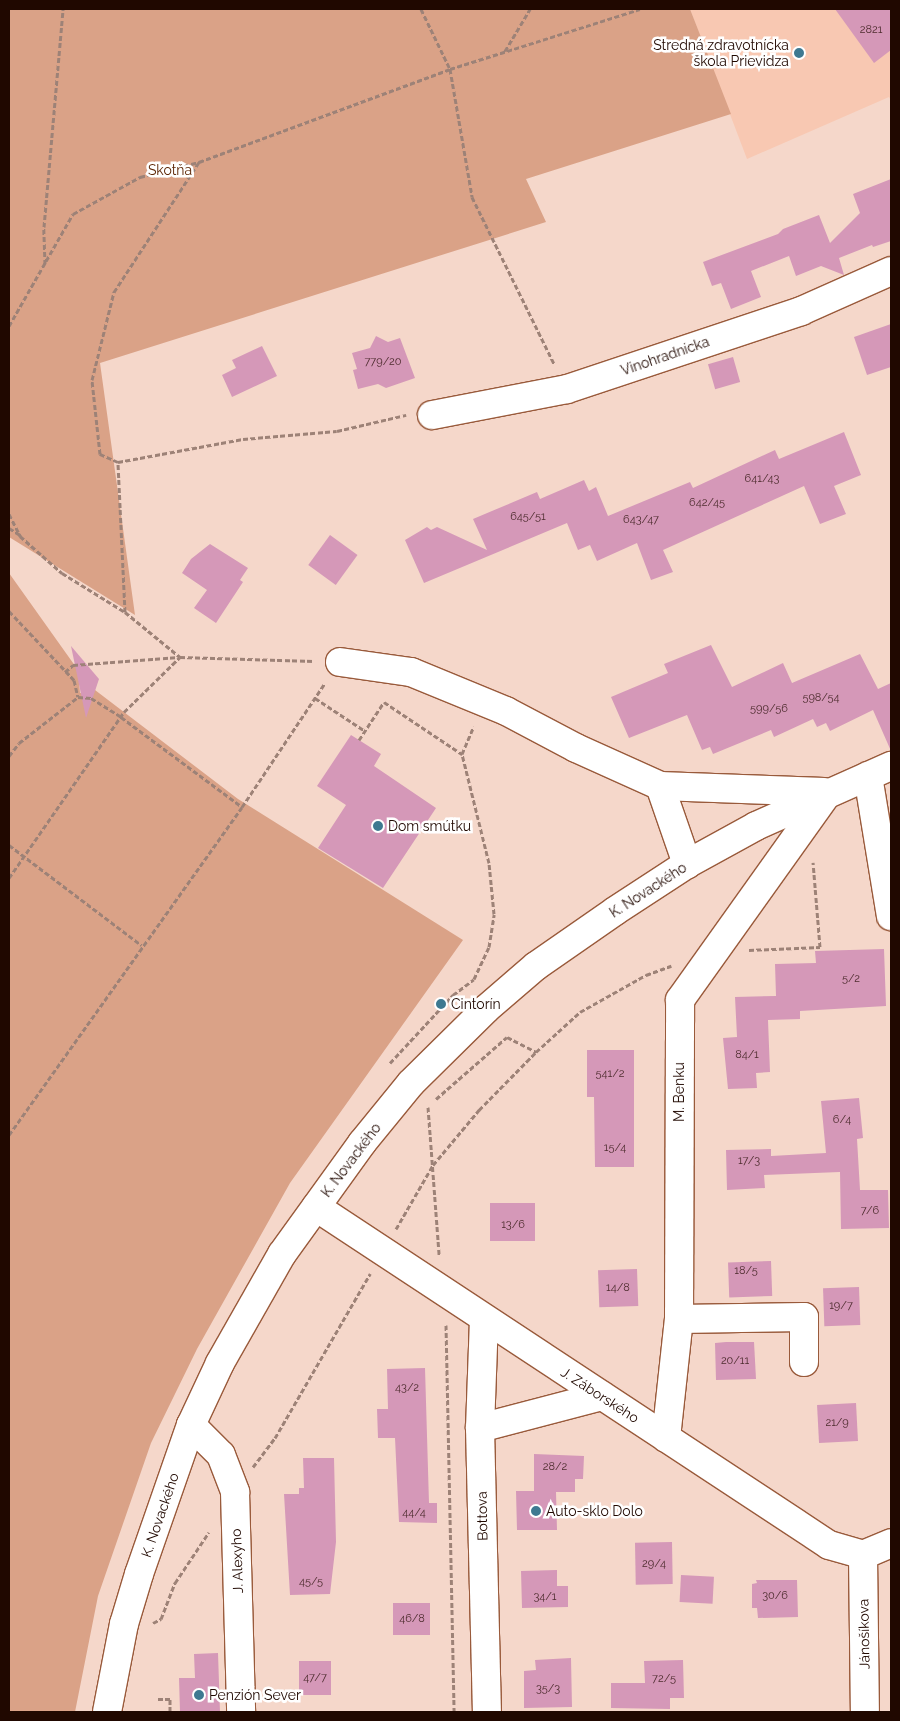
<!DOCTYPE html>
<html>
<head>
<meta charset="utf-8">
<style>
	body { margin:0 }
	#map { position:relative; width:900px; height:1721px; overflow:hidden; background:#f5d7ca; font-family:Raleway,sans-serif }
	div>[style] { position:absolute }
	.built>* { inset:0; background:#f8c8b2 }
	.green>* { inset:0; background:#daa287 }
	.building>* { inset:0; background:#d598b8; transform-origin:0 0 }
	.path>* { height:3px; margin-top:-1.5px; transform-origin:0; background:repeating-linear-gradient(90deg,#9d8277 0 5px,transparent 0 7.5px) }
	.roads { filter:drop-shadow(1px 0 #995a3b) drop-shadow(-1px 0 #995a3b) drop-shadow(0 1px #995a3b) drop-shadow(0 -1px #995a3b) }
	.minor>* { height:28px; margin:-14px; padding:0 14px; transform-origin:14px; border-radius:14px; background:#fff }
	.dots>* { width:14px; height:14px; translate:-50% -50%; box-sizing:border-box; border:2px solid #fff; border-radius:50% }
	span { translate:-50% -50%; white-space:nowrap; text-align:center; line-height:1.15; -webkit-text-stroke:5px #fff; paint-order:stroke }
	.number-label { font-size:11px; color:#4d2c2e }
	.number-label span { -webkit-text-stroke-width:0 }
	.poi-label { font-size:14px; color:#200800 }
	.right { translate:-100% -50%; text-align:right }
	.left { translate:0 -50%; text-align:left }
	.park-label { font-size:14px; color:#5d2605 }
	.street-label { font-size:14px; color:#200800 }
	.frame { position:absolute; inset:0; border:10px solid #200800; pointer-events:none }
</style>
</head>
<body>
<div id="map">
	<div class="built">
		<i style="clip-path:polygon(690px 9px,891px 9px,891px 101px,889px 97px,747px 159px)"></i>
	</div>
	<div class="green">
		<i style="clip-path:polygon(9px 9px,690px 9px,731px 114px,526px 179px,546px 222px,100px 363px,135px 615px,9px 537px)"></i>
		<i style="clip-path:polygon(9px 573px,78px 670px,80px 693px,95px 690px,238px 799px,463px 940px,290px 1183px,197px 1349px,151px 1443px,98px 1596px,75px 1712px,9px 1712px)"></i>
	</div>
	<div class="building">
		<i style="clip-path:polygon(835px 9px,891px 9px,891px 50px,874px 63px)"></i>
		<i style="clip-path:polygon(891px 179px,891px 241px,873px 247px,872px 245px,839px 258px,844px 275px,821px 266px,796px 276px,789px 256px,751px 271px,761px 297px,731px 309px,721px 283px,712px 286px,703px 262px,778px 234px,783px 229px,819px 215px,830px 243px,860px 213px,853px 194px)"></i>
		<i style="clip-path:polygon(891px 324px,891px 367px,867px 375px,854px 337px)"></i>
		<i style="clip-path:polygon(376px 336px,388px 342px,400px 338px,415px 378px,386px 388px,378px 384px,358px 389px,353px 370px,357px 369px,352px 353px,370px 348px)"></i>
		<i style="clip-path:polygon(262px 346px,277px 376px,232px 397px,222px 375px,236px 368px,232px 360px)"></i>
		<i style="left:733px;top:357px;width:26px;height:26px;rotate:74deg"></i>
		<i style="clip-path:polygon(844px 432px,861px 475px,834px 486px,846px 514px,820px 524px,804px 486px,663px 550px,673px 572px,651px 580px,637px 543px,597px 561px,590px 545px,578px 550px,567px 523px,424px 583px,405px 540px,427px 527px,431px 530px,437px 527px,487px 550px,473px 519px,537px 492px,540px 499px,584px 480px,589px 491px,596px 487px,608px 516px,690px 482px,693px 488px,775px 450px,779px 459px)"></i>
		<i style="left:330px;top:535px;width:34px;height:37px;rotate:36deg"></i>
		<i style="clip-path:polygon(210px 544px,248px 568px,240px 580px,243px 582px,216px 623px,194px 608px,207px 590px,182px 573px,191px 559px)"></i>
		<i style="clip-path:polygon(711px 645px,732px 687px,783px 663px,792px 683px,860px 654px,878px 689px,891px 683px,891px 751px,873px 710px,830px 731px,826px 723px,817px 727px,813px 719px,774px 737px,771px 730px,713px 754px,710px 747px,702px 750px,687px 715px,629px 738px,611px 697px,668px 673px,664px 664px)"></i>
		<i style="clip-path:polygon(71px 646px,99px 679px,86px 718px)"></i>
		<i style="clip-path:polygon(351px 735px,381px 754px,374px 766px,436px 808px,383px 888px,318px 848px,346px 805px,317px 786px)"></i>
		<i style="clip-path:polygon(884px 949px,886px 1006px,800px 1011px,800px 1019px,768px 1020px,770px 1072px,756px 1073px,757px 1088px,728px 1089px,723px 1038px,737px 1037px,735px 997px,776px 996px,775px 964px,816px 963px,815px 951px)"></i>
		<i style="clip-path:polygon(587px 1050px,634px 1050px,634px 1167px,595px 1167px,594px 1097px,587px 1097px)"></i>
		<i style="clip-path:polygon(859px 1098px,863px 1138px,857px 1139px,860px 1190px,888px 1190px,889px 1228px,841px 1229px,840px 1172px,764px 1175px,765px 1188px,727px 1190px,726px 1150px,771px 1149px,771px 1156px,826px 1153px,821px 1101px)"></i>
		<i style="left:535px;top:1203px;width:38px;height:45px;rotate:90deg"></i>
		<i style="left:771px;top:1261px;width:35px;height:43px;rotate:88deg"></i>
		<i style="left:637px;top:1269px;width:37px;height:39px;rotate:88deg"></i>
		<i style="left:859px;top:1287px;width:38px;height:36px;rotate:88deg"></i>
		<i style="clip-path:polygon(726px 1342px,754px 1342px,756px 1379px,716px 1380px,715px 1343px)"></i>
		<i style="clip-path:polygon(425px 1368px,429px 1503px,437px 1503px,437px 1523px,399px 1522px,395px 1438px,378px 1438px,377px 1409px,388px 1409px,387px 1369px)"></i>
		<i style="left:856px;top:1403px;width:38px;height:39px;rotate:87deg"></i>
		<i style="clip-path:polygon(534px 1454px,584px 1456px,583px 1479px,575px 1479px,575px 1492px,556px 1492px,557px 1530px,517px 1530px,516px 1491px,534px 1491px)"></i>
		<i style="clip-path:polygon(303px 1458px,334px 1458px,336px 1542px,330px 1594px,290px 1595px,284px 1494px,299px 1494px,299px 1488px,304px 1488px)"></i>
		<i style="left:672px;top:1542px;width:42px;height:37px;rotate:89deg"></i>
		<i style="clip-path:polygon(557px 1570px,557px 1586px,568px 1586px,568px 1607px,522px 1608px,521px 1571px)"></i>
		<i style="left:681px;top:1575px;width:33px;height:27px;rotate:3deg"></i>
		<i style="clip-path:polygon(756px 1580px,797px 1580px,798px 1617px,758px 1618px,757px 1608px,752px 1608px,752px 1584px,757px 1583px)"></i>
		<i style="left:430px;top:1603px;width:32px;height:37px;rotate:90deg"></i>
		<i style="clip-path:polygon(218px 1653px,220px 1712px,180px 1712px,179px 1678px,195px 1678px,194px 1654px)"></i>
		<i style="clip-path:polygon(571px 1658px,572px 1707px,524px 1708px,524px 1671px,536px 1670px,535px 1660px)"></i>
		<i style="clip-path:polygon(683px 1660px,684px 1698px,670px 1698px,670px 1709px,611px 1708px,611px 1683px,645px 1683px,644px 1661px)"></i>
		<i style="left:331px;top:1661px;width:34px;height:32px;rotate:90deg"></i>
	</div>
	<div class="path">
		<i style="left:421px;top:9px;width:67px;rotate:64.2deg"></i>
		<i style="left:450px;top:69px;width:130px;rotate:80.2deg"></i>
		<i style="left:472px;top:197px;width:186px;rotate:63.8deg"></i>
		<i style="left:505px;top:51px;width:49px;rotate:-59.2deg"></i>
		<i style="left:45px;top:264px;width:37px;rotate:-92deg"></i>
		<i style="left:44px;top:227px;width:219px;rotate:-85deg"></i>
		<i style="left:9px;top:326px;width:129px;rotate:-60.3deg"></i>
		<i style="left:73px;top:214px;width:77px;rotate:-28.9deg"></i>
		<i style="left:140px;top:177px;width:61px;rotate:-14.3deg"></i>
		<i style="left:199px;top:162px;width:268px;rotate:-20.3deg"></i>
		<i style="left:450px;top:69px;width:199px;rotate:-17.5deg"></i>
		<i style="left:118px;top:462px;width:127px;rotate:-10.4deg"></i>
		<i style="left:243px;top:439px;width:94px;rotate:-4.9deg"></i>
		<i style="left:337px;top:431px;width:71px;rotate:-13.1deg"></i>
		<i style="left:9px;top:514px;width:25px;rotate:63deg"></i>
		<i style="left:20px;top:536px;width:56px;rotate:41.4deg"></i>
		<i style="left:62px;top:573px;width:74px;rotate:31.8deg"></i>
		<i style="left:125px;top:612px;width:71px;rotate:39.3deg"></i>
		<i style="left:180px;top:657px;width:134px;rotate:1.7deg"></i>
		<i style="left:9px;top:528px;width:13px;rotate:32deg"></i>
		<i style="left:9px;top:611px;width:95px;rotate:46.7deg"></i>
		<i style="left:74px;top:680px;width:17px;rotate:77deg"></i>
		<i style="left:78px;top:697px;width:13px;rotate:4deg"></i>
		<i style="left:91px;top:698px;width:36px;rotate:32deg"></i>
		<i style="left:121px;top:717px;width:151px;rotate:36.6deg"></i>
		<i style="left:125px;top:612px;width:150px;rotate:-92.7deg"></i>
		<i style="left:118px;top:462px;width:20px;rotate:-156deg"></i>
		<i style="left:100px;top:454px;width:74px;rotate:-96.2deg"></i>
		<i style="left:92px;top:380px;width:91px;rotate:-76deg"></i>
		<i style="left:114px;top:292px;width:155px;rotate:-56.8deg"></i>
		<i style="left:65px;top:672px;width:11px;rotate:-41deg"></i>
		<i style="left:73px;top:665px;width:106px;rotate:-4.3deg"></i>
		<i style="left:315px;top:698px;width:60px;rotate:33.4deg"></i>
		<i style="left:359px;top:740px;width:45px;rotate:-56.7deg"></i>
		<i style="left:384px;top:702px;width:94px;rotate:33.7deg"></i>
		<i style="left:9px;top:756px;width:16px;rotate:-52deg"></i>
		<i style="left:19px;top:743px;width:75px;rotate:-37.9deg"></i>
		<i style="left:9px;top:845px;width:166px;rotate:37.1deg"></i>
		<i style="left:9px;top:878px;width:202px;rotate:-55.3deg"></i>
		<i style="left:124px;top:712px;width:78px;rotate:-44.5deg"></i>
		<i style="left:749px;top:950px;width:71px;rotate:-2.4deg"></i>
		<i style="left:820px;top:947px;width:85px;rotate:-94.7deg"></i>
		<i style="left:390px;top:1063px;width:93px;rotate:-47.2deg"></i>
		<i style="left:453px;top:995px;width:26px;rotate:-37deg"></i>
		<i style="left:474px;top:979px;width:35px;rotate:-65deg"></i>
		<i style="left:489px;top:947px;width:33px;rotate:-81deg"></i>
		<i style="left:494px;top:914px;width:51px;rotate:-95.6deg"></i>
		<i style="left:489px;top:863px;width:112px;rotate:-103.9deg"></i>
		<i style="left:462px;top:754px;width:30px;rotate:-67deg"></i>
		<i style="left:436px;top:1099px;width:94px;rotate:-41.1deg"></i>
		<i style="left:507px;top:1037px;width:33px;rotate:27deg"></i>
		<i style="left:428px;top:1107px;width:148px;rotate:85.7deg"></i>
		<i style="left:9px;top:1135px;width:402px;rotate:-54.6deg"></i>
		<i style="left:242px;top:807px;width:149px;rotate:-56.2deg"></i>
		<i style="left:396px;top:1229px;width:74px;rotate:-60deg"></i>
		<i style="left:433px;top:1165px;width:72px;rotate:-50.1deg"></i>
		<i style="left:479px;top:1110px;width:81px;rotate:-45.5deg"></i>
		<i style="left:536px;top:1052px;width:59px;rotate:-42.3deg"></i>
		<i style="left:580px;top:1012px;width:76px;rotate:-29.3deg"></i>
		<i style="left:646px;top:975px;width:27px;rotate:-20deg"></i>
		<i style="left:446px;top:1325px;width:387px;rotate:88.8deg"></i>
		<i style="left:253px;top:1467px;width:36px;rotate:-53deg"></i>
		<i style="left:275px;top:1438px;width:190px;rotate:-59.9deg"></i>
		<i style="left:153px;top:1623px;width:9px;rotate:-27deg"></i>
		<i style="left:161px;top:1619px;width:39px;rotate:-69deg"></i>
		<i style="left:175px;top:1583px;width:61px;rotate:-56.3deg"></i>
		<i style="left:158px;top:1699px;width:12px"></i>
		<i style="left:170px;top:1699px;width:13px;rotate:90deg"></i>
	</div>
	<div class="roads">
		<div class="minor">
			<i style="left:432px;top:415px;width:137px;rotate:-10.9deg"></i>
			<i style="left:567px;top:389px;width:247px;rotate:-18.4deg"></i>
			<i style="left:801px;top:311px;width:98px;rotate:-24deg"></i>
			<i style="left:340px;top:662px;width:72px;rotate:8deg"></i>
			<i style="left:411px;top:672px;width:103px;rotate:22.3deg"></i>
			<i style="left:506px;top:711px;width:79px;rotate:27.9deg"></i>
			<i style="left:576px;top:748px;width:92px;rotate:24.3deg"></i>
			<i style="left:660px;top:786px;width:83px;rotate:70.9deg"></i>
			<i style="left:868px;top:776px;width:142px;rotate:80.7deg"></i>
			<i style="left:660px;top:786px;width:164px;rotate:2.1deg"></i>
			<i style="left:316px;top:1207px;width:614px;rotate:33.38deg"></i>
			<i style="left:829px;top:1545px;width:35px;rotate:16deg"></i>
			<i style="left:863px;top:1555px;width:30px;rotate:-23deg"></i>
			<i style="left:484px;top:1319px;width:109px;rotate:92.1deg"></i>
			<i style="left:480px;top:1428px;width:284px;rotate:88.6deg"></i>
			<i style="left:679px;top:1319px;width:125px;rotate:-0.9deg"></i>
			<i style="left:804px;top:1317px;width:45px;rotate:90deg"></i>
			<i style="left:191px;top:1425px;width:42px;rotate:45deg"></i>
			<i style="left:221px;top:1455px;width:40px;rotate:69deg"></i>
			<i style="left:235px;top:1492px;width:220px;rotate:88.4deg"></i>
			<i style="left:480px;top:1428px;width:126px;rotate:-14.7deg"></i>
			<i style="left:666px;top:1438px;width:120px;rotate:-83.8deg"></i>
			<i style="left:679px;top:1319px;width:319px;rotate:-89.8deg"></i>
			<i style="left:680px;top:1000px;width:253px;rotate:-54.5deg"></i>
			<i style="left:863px;top:1555px;width:157px;rotate:89.3deg"></i>
			<i style="left:107px;top:1712px;width:90px;rotate:-79.1deg"></i>
			<i style="left:124px;top:1624px;width:52px;rotate:-73.3deg"></i>
			<i style="left:139px;top:1574px;width:158px;rotate:-70.8deg"></i>
			<i style="left:191px;top:1425px;width:68px;rotate:-64.9deg"></i>
			<i style="left:220px;top:1363px;width:125px;rotate:-60.4deg"></i>
			<i style="left:282px;top:1254px;width:137px;rotate:-54.2deg"></i>
			<i style="left:362px;top:1143px;width:77px;rotate:-50.8deg"></i>
			<i style="left:411px;top:1083px;width:105px;rotate:-44.6deg"></i>
			<i style="left:486px;top:1009px;width:66px;rotate:-40.7deg"></i>
			<i style="left:536px;top:966px;width:96px;rotate:-34.8deg"></i>
			<i style="left:615px;top:911px;width:86px;rotate:-33.1deg"></i>
			<i style="left:687px;top:864px;width:79px;rotate:-28.8deg"></i>
			<i style="left:756px;top:826px;width:148px;rotate:-24deg"></i>
		</div>
	</div>
	<div class="dots">
		<i style="left:799px;top:53px;background:#3e7991"></i>
		<i style="left:378px;top:826px;background:#3e7991"></i>
		<i style="left:441px;top:1004px;background:#3e7991"></i>
		<i style="left:536px;top:1511px;background:#3e7991"></i>
		<i style="left:199px;top:1695px;background:#3e7991"></i>
	</div>
	<div class="number-label">
		<span style="left:871px;top:30px">2821</span>
		<span style="left:383px;top:362px">779/20</span>
		<span style="left:762px;top:479px">641/43</span>
		<span style="left:707px;top:503px">642/45</span>
		<span style="left:528px;top:517px">645/51</span>
		<span style="left:641px;top:520px">643/47</span>
		<span style="left:821px;top:698px">598/54</span>
		<span style="left:769px;top:709px">599/56</span>
		<span style="left:851px;top:979px">5/2</span>
		<span style="left:747px;top:1055px">84/1</span>
		<span style="left:610px;top:1074px">541/2</span>
		<span style="left:842px;top:1120px">6/4</span>
		<span style="left:615px;top:1148px">15/4</span>
		<span style="left:749px;top:1161px">17/3</span>
		<span style="left:870px;top:1211px">7/6</span>
		<span style="left:513px;top:1225px">13/6</span>
		<span style="left:746px;top:1271px">18/5</span>
		<span style="left:618px;top:1288px">14/8</span>
		<span style="left:841px;top:1306px">19/7</span>
		<span style="left:735px;top:1361px">20/11</span>
		<span style="left:407px;top:1388px">43/2</span>
		<span style="left:837px;top:1423px">21/9</span>
		<span style="left:555px;top:1467px">28/2</span>
		<span style="left:414px;top:1513px">44/4</span>
		<span style="left:654px;top:1564px">29/4</span>
		<span style="left:311px;top:1582px">45/5</span>
		<span style="left:775px;top:1596px">30/6</span>
		<span style="left:545px;top:1597px">34/1</span>
		<span style="left:412px;top:1619px">46/8</span>
		<span style="left:315px;top:1678px">47/7</span>
		<span style="left:664px;top:1679px">72/5</span>
		<span style="left:548px;top:1689px">35/3</span>
	</div>
	<div class="poi-label">
		<span class="right" style="left:789px;top:53px">Stredná zdravotnícka<br>škola Prievidza</span>
		<span class="left" style="left:388px;top:826px">Dom smútku</span>
		<span class="left" style="left:451px;top:1004px">Cintorín</span>
		<span class="left" style="left:546px;top:1511px">Auto-sklo Dolo</span>
		<span class="left" style="left:209px;top:1695px">Penzión Sever</span>
	</div>
	<div class="park-label">
		<span style="left:170px;top:170px">Skotňa</span>
	</div>
	<div class="street-label">
		<span style="left:665px;top:356px;rotate:-19deg">Vinohradnícka</span>
		<span style="left:648px;top:890px;rotate:-33deg">K. Novackého</span>
		<span style="left:679px;top:1092px;rotate:-90deg">M. Benku</span>
		<span style="left:351px;top:1160px;rotate:-53deg">K. Novackého</span>
		<span style="left:600px;top:1395px;rotate:33deg">J. Záborského</span>
		<span style="left:160px;top:1515px;rotate:-71deg">K. Novackého</span>
		<span style="left:482px;top:1516px;rotate:-91deg">Bottova</span>
		<span style="left:237px;top:1561px;rotate:-92deg">J. Alexyho</span>
		<span style="left:864px;top:1634px;rotate:-91deg">Jánošíkova</span>
	</div>
	<div class="frame"></div>
</div>
</body>
</html>
